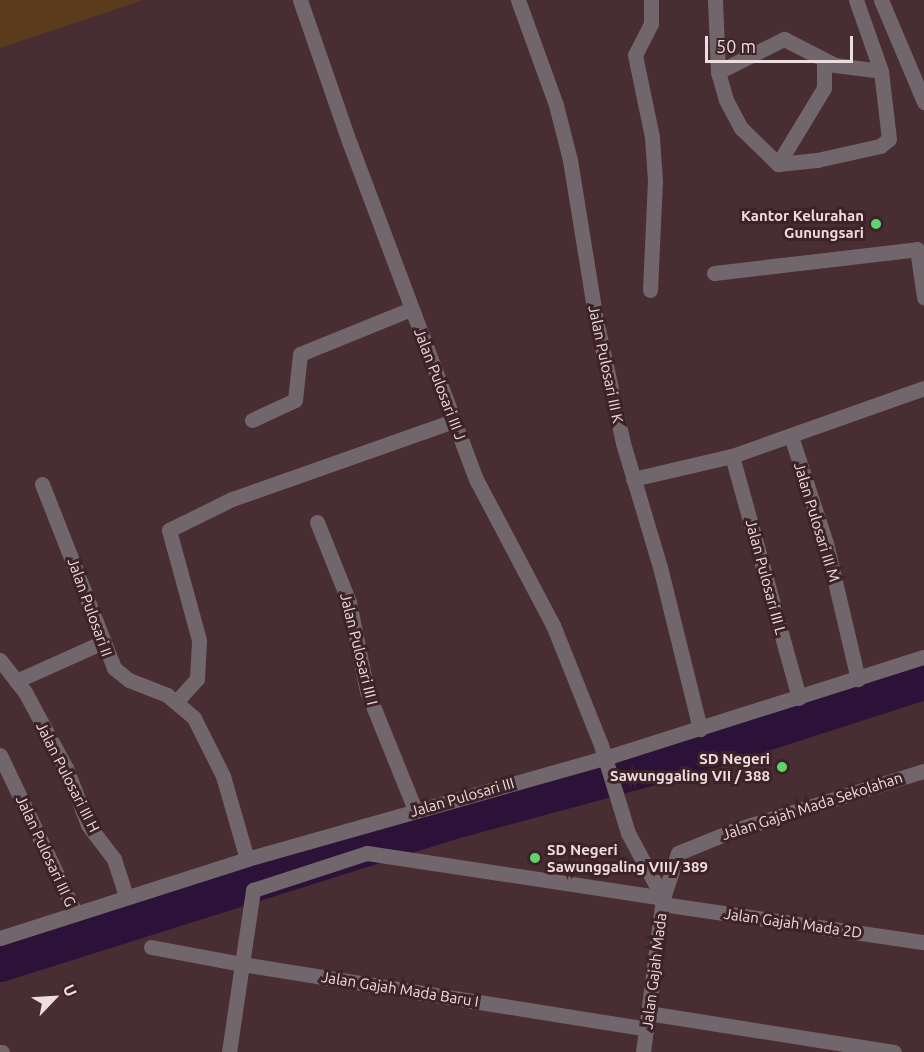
<!DOCTYPE html>
<html>
<head>
<meta charset="utf-8">
<style>
	body { margin:0 }
	#map { position:relative; width:924px; height:1052px; overflow:hidden; background:#482d32; font-family:Ubuntu,sans-serif }
	div>[style] { position:absolute }
	.green>* { inset:0; background:#5b3b1c }
	.river>* { height:36px; margin:-18px; padding:0 18px; transform-origin:18px; border-radius:18px; background:#2c1138 }
	.minor>* { height:15px; margin:-7.5px; padding:0 7.5px; transform-origin:7.5px; border-radius:7.5px; background:#71666c }
	.tertiary>* { height:15px; margin:-7.5px; padding:0 7.5px; transform-origin:7.5px; border-radius:7.5px; background:#71666c }
	.dots>* { width:16px; height:16px; translate:-50% -50%; box-sizing:border-box; border:3px solid #3d2328; border-radius:50% }
	span { translate:-50% -50%; white-space:nowrap; text-align:center; line-height:1.15; -webkit-text-stroke:6px #3d2328; paint-order:stroke }
	.poi-label { font-size:15px; color:#eedddf; font-weight:700 }
	.right { translate:-100% -50%; text-align:right }
	.left { translate:0 -50%; text-align:left }
	.street-label { font-size:15px; color:#eedddf }
	.north { position:absolute; left:24px; top:968px; width:60px; height:60px; -webkit-text-stroke:4px #3d2328; paint-order:stroke; rotate:65deg; font-size:16px; font-weight:700; line-height:24px; text-align:center; color:#eedddf }
	.north::after { content:''; display:block; margin:auto; width:21px; height:27px; background:#eedddf; clip-path:polygon(50% 0,100% 100%,50% 72%,0 100%) }
	.scale { position:absolute; left:705px; top:36px; width:148px; height:27px; box-sizing:border-box; border:3px solid #eedddf; border-top:0; padding-left:8px; font-size:18px; line-height:21px; white-space:nowrap; color:#eedddf; -webkit-text-stroke:4px #3d2328; paint-order:stroke }
</style>
</head>
<body>
<div id="map">
	<div class="green">
		<i style="clip-path:polygon(0 0,143px 0,0 48px)"></i>
	</div>
	<div class="river">
		<i style="left:0;top:964px;width:472px;rotate:-17.5deg"></i>
		<i style="left:450px;top:822px;width:246px;rotate:-15.1deg"></i>
		<i style="left:688px;top:758px;width:248px;rotate:-17.9deg"></i>
	</div>
	<div class="minor">
		<i style="left:300px;top:0;width:152px;rotate:70.9deg"></i>
		<i style="left:350px;top:144px;width:360px;rotate:69.4deg"></i>
		<i style="left:477px;top:481px;width:163px;rotate:62.2deg"></i>
		<i style="left:553px;top:625px;width:129px;rotate:68.2deg"></i>
		<i style="left:601px;top:745px;width:92px;rotate:72.9deg"></i>
		<i style="left:628px;top:833px;width:74px;rotate:61.7deg"></i>
		<i style="left:518px;top:0;width:112px;rotate:70.1deg"></i>
		<i style="left:556px;top:105px;width:57px;rotate:75.7deg"></i>
		<i style="left:570px;top:160px;width:162px;rotate:80.8deg"></i>
		<i style="left:596px;top:320px;width:126px;rotate:77.6deg"></i>
		<i style="left:623px;top:443px;width:129px;rotate:73.4deg"></i>
		<i style="left:660px;top:567px;width:167px;rotate:76.1deg"></i>
		<i style="left:715px;top:0;width:72px;rotate:87.6deg"></i>
		<i style="left:718px;top:72px;width:29px;rotate:74deg"></i>
		<i style="left:726px;top:100px;width:32px;rotate:62deg"></i>
		<i style="left:741px;top:128px;width:52px;rotate:44.2deg"></i>
		<i style="left:778px;top:164px;width:39px;rotate:-6deg"></i>
		<i style="left:817px;top:160px;width:65px;rotate:-12.5deg"></i>
		<i style="left:880px;top:146px;width:11px;rotate:-38deg"></i>
		<i style="left:889px;top:139px;width:68px;rotate:-96.7deg"></i>
		<i style="left:881px;top:71px;width:75px;rotate:-109.4deg"></i>
		<i style="left:881px;top:0;width:111px;rotate:67.1deg"></i>
		<i style="left:718px;top:72px;width:74px;rotate:-26.6deg"></i>
		<i style="left:784px;top:39px;width:57px;rotate:27deg"></i>
		<i style="left:835px;top:65px;width:46px;rotate:7.4deg"></i>
		<i style="left:778px;top:164px;width:89px;rotate:-58.8deg"></i>
		<i style="left:824px;top:88px;width:27px;rotate:-90deg"></i>
		<i style="left:714px;top:273px;width:204px;rotate:-6.7deg"></i>
		<i style="left:917px;top:249px;width:49px;rotate:81.7deg"></i>
		<i style="left:650px;top:290px;width:109px;rotate:-87.4deg"></i>
		<i style="left:655px;top:181px;width:44px;rotate:-93.9deg"></i>
		<i style="left:652px;top:137px;width:84px;rotate:-101.7deg"></i>
		<i style="left:635px;top:55px;width:35px;rotate:-63deg"></i>
		<i style="left:651px;top:24px;width:24px;rotate:-90deg"></i>
		<i style="left:252px;top:420px;width:47px;rotate:-24.9deg"></i>
		<i style="left:295px;top:400px;width:46px;rotate:-83.8deg"></i>
		<i style="left:300px;top:354px;width:120px;rotate:-22.1deg"></i>
		<i style="left:791px;top:436px;width:113px;rotate:71.9deg"></i>
		<i style="left:826px;top:543px;width:140px;rotate:76.8deg"></i>
		<i style="left:732px;top:456px;width:251px;rotate:74.5deg"></i>
		<i style="left:633px;top:479px;width:102px;rotate:-13.1deg"></i>
		<i style="left:732px;top:456px;width:204px;rotate:-19.5deg"></i>
		<i style="left:42px;top:484px;width:198px;rotate:68.6deg"></i>
		<i style="left:114px;top:668px;width:19px;rotate:39deg"></i>
		<i style="left:129px;top:680px;width:41px;rotate:21.5deg"></i>
		<i style="left:167px;top:695px;width:35px;rotate:40deg"></i>
		<i style="left:194px;top:718px;width:65px;rotate:63.4deg"></i>
		<i style="left:223px;top:776px;width:86px;rotate:73.9deg"></i>
		<i style="left:317px;top:522px;width:86px;rotate:68.2deg"></i>
		<i style="left:349px;top:602px;width:91px;rotate:78.6deg"></i>
		<i style="left:367px;top:691px;width:128px;rotate:68deg"></i>
		<i style="left:0;top:660px;width:41px;rotate:52deg"></i>
		<i style="left:25px;top:692px;width:86px;rotate:61.7deg"></i>
		<i style="left:66px;top:768px;width:61px;rotate:68.9deg"></i>
		<i style="left:88px;top:825px;width:43px;rotate:52.6deg"></i>
		<i style="left:114px;top:859px;width:40px;rotate:72deg"></i>
		<i style="left:16px;top:681px;width:93px;rotate:-24.1deg"></i>
		<i style="left:176px;top:702px;width:31px;rotate:-48deg"></i>
		<i style="left:197px;top:679px;width:39px;rotate:-87deg"></i>
		<i style="left:199px;top:640px;width:114px;rotate:-105.3deg"></i>
		<i style="left:169px;top:530px;width:70px;rotate:-26.2deg"></i>
		<i style="left:232px;top:499px;width:235px;rotate:-19.4deg"></i>
		<i style="left:0;top:755px;width:176px;rotate:64.5deg"></i>
		<i style="left:662px;top:904px;width:265px;rotate:8.3deg"></i>
		<i style="left:0;top:938px;width:259px;rotate:-17.7deg"></i>
		<i style="left:247px;top:859px;width:372px;rotate:-15.8deg"></i>
		<i style="left:605px;top:758px;width:335px;rotate:-17.6deg"></i>
		<i style="left:151px;top:947px;width:93px;rotate:10.6deg"></i>
		<i style="left:242px;top:964px;width:75px;rotate:-81.5deg"></i>
		<i style="left:253px;top:890px;width:120px;rotate:-18deg"></i>
		<i style="left:367px;top:853px;width:299px;rotate:8.6deg"></i>
		<i style="left:648px;top:1013px;width:249px;rotate:9deg"></i>
		<i style="left:0;top:1052px;width:2px"></i>
		<i style="left:229px;top:1052px;width:89px;rotate:-81.6deg"></i>
		<i style="left:242px;top:964px;width:409px;rotate:9.1deg"></i>
	</div>
	<div class="tertiary">
		<i style="left:643px;top:1052px;width:155px;rotate:-82.6deg"></i>
		<i style="left:663px;top:898px;width:47px;rotate:-71.6deg"></i>
		<i style="left:678px;top:853px;width:58px;rotate:-22.2deg"></i>
		<i style="left:732px;top:831px;width:201px;rotate:-17.4deg"></i>
	</div>
	<div class="dots">
		<i style="left:876px;top:224px;background:#5ed56c"></i>
		<i style="left:782px;top:767px;background:#5ed56c"></i>
		<i style="left:535px;top:858px;background:#5ed56c"></i>
	</div>
	<div class="poi-label">
		<span class="right" style="left:864px;top:224px">Kantor Kelurahan<br>Gunungsari</span>
		<span class="right" style="left:770px;top:767px">SD Negeri<br>Sawunggaling VII / 388</span>
		<span class="left" style="left:547px;top:858px">SD Negeri<br>Sawunggaling VIII/ 389</span>
	</div>
	<div class="street-label">
		<span style="left:606px;top:364px;rotate:78deg">Jalan Pulosari III K</span>
		<span style="left:440px;top:384px;rotate:69deg">Jalan Pulosari III J</span>
		<span style="left:817px;top:522px;rotate:73deg">Jalan Pulosari III M</span>
		<span style="left:766px;top:577px;rotate:75deg">Jalan Pulosari III L</span>
		<span style="left:90px;top:607px;rotate:70deg">Jalan Pulosari II</span>
		<span style="left:359px;top:649px;rotate:76deg">Jalan Pulosari III I</span>
		<span style="left:68px;top:777px;rotate:63deg">Jalan Pulosari III H</span>
		<span style="left:462px;top:797px;rotate:-16deg">Jalan Pulosari III</span>
		<span style="left:812px;top:806px;rotate:-18deg">Jalan Gajah Mada Sekolahan</span>
		<span style="left:46px;top:851px;rotate:65deg">Jalan Pulosari III G</span>
		<span style="left:793px;top:923px;rotate:8deg">Jalan Gajah Mada 2D</span>
		<span style="left:654px;top:971px;rotate:-83deg">Jalan Gajah Mada</span>
		<span style="left:400px;top:989px;rotate:9deg">Jalan Gajah Mada Baru I</span>
	</div>
	<div class="north">U</div>
	<div class="scale">50 m</div>
</div>
</body>
</html>
